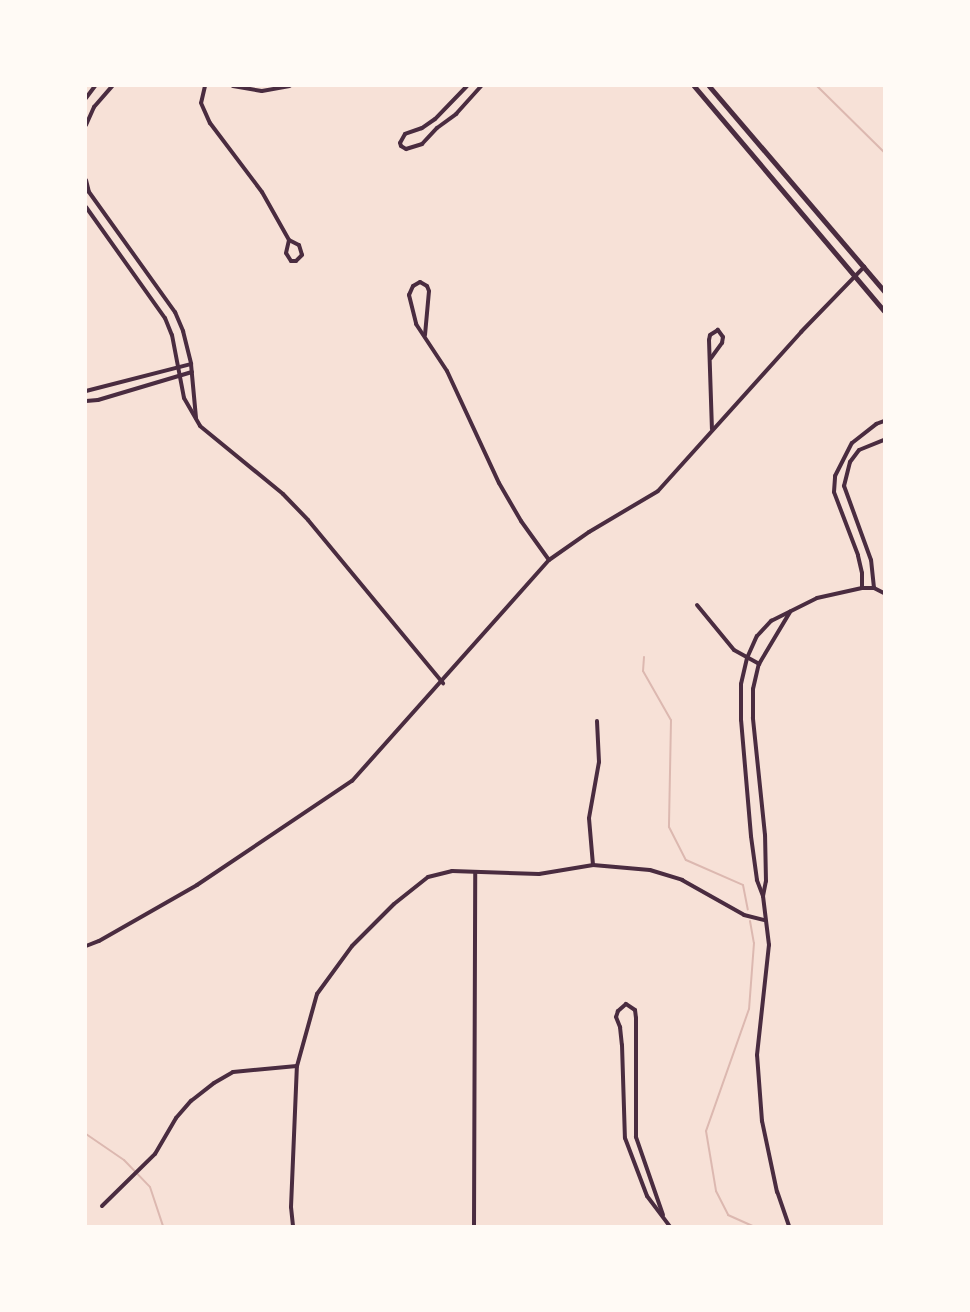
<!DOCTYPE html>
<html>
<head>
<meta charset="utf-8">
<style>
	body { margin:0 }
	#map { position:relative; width:970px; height:1312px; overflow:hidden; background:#f7e1d7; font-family:Quicksand,sans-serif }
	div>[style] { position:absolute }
	.stream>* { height:2px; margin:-1px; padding:0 1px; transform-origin:1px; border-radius:1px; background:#dcb8b0 }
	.minor>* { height:4px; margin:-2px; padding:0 2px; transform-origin:2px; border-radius:2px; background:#4a2c40 }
	.secondary>* { height:5px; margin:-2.5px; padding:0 2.5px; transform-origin:2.5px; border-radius:2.5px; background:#4a2c40 }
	span { translate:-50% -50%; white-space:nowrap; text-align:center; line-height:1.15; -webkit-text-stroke:6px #fffaf5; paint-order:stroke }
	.frame { position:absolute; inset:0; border:87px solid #fffaf5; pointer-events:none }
</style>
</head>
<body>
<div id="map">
	<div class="stream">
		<i style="left:817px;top:86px;width:94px;rotate:44.6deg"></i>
		<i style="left:644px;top:657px;width:14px;rotate:94deg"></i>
		<i style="left:643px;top:671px;width:56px;rotate:60.3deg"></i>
		<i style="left:671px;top:720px;width:107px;rotate:91.1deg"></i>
		<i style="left:669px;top:827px;width:37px;rotate:63deg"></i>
		<i style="left:686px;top:860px;width:62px;rotate:23.7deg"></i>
		<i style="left:743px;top:885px;width:25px;rotate:79deg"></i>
		<i style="left:750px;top:921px;width:22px;rotate:80deg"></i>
		<i style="left:754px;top:943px;width:66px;rotate:94.3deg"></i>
		<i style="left:749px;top:1009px;width:129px;rotate:109.4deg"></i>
		<i style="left:706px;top:1131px;width:61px;rotate:80.5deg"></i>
		<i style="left:716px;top:1191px;width:27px;rotate:63deg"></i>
		<i style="left:728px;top:1215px;width:27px;rotate:24deg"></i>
		<i style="left:86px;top:1134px;width:46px;rotate:34.4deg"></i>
		<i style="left:124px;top:1160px;width:37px;rotate:46deg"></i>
		<i style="left:150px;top:1187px;width:41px;rotate:71.6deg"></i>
	</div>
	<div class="minor">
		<i style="left:205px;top:86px;width:17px;rotate:103deg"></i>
		<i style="left:201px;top:103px;width:22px;rotate:66deg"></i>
		<i style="left:210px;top:123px;width:86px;rotate:53deg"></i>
		<i style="left:262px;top:192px;width:55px;rotate:60.6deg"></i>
		<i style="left:289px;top:240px;width:11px;rotate:27deg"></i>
		<i style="left:299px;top:245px;width:10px;rotate:73deg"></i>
		<i style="left:302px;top:255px;width:8px;rotate:135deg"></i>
		<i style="left:296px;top:261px;width:5px;rotate:180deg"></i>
		<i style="left:291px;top:261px;width:9px;rotate:-122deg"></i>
		<i style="left:286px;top:253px;width:13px;rotate:-77deg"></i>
		<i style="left:233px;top:86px;width:29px;rotate:10deg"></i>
		<i style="left:262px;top:91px;width:28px;rotate:-10deg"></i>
		<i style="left:467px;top:86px;width:46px;rotate:134.1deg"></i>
		<i style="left:435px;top:119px;width:16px;rotate:145deg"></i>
		<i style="left:422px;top:128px;width:18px;rotate:161deg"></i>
		<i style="left:405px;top:134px;width:10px;rotate:119deg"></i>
		<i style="left:400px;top:143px;width:3px;rotate:72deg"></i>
		<i style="left:401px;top:146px;width:6px;rotate:31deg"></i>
		<i style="left:406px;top:149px;width:17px;rotate:-17deg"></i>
		<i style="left:422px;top:144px;width:22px;rotate:-47deg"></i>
		<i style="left:437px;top:128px;width:24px;rotate:-36deg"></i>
		<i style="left:456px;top:114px;width:38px;rotate:-48deg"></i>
		<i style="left:86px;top:98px;width:15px;rotate:-53deg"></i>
		<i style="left:86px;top:125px;width:20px;rotate:-66deg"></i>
		<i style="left:94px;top:107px;width:28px;rotate:-49deg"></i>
		<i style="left:86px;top:180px;width:12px;rotate:76deg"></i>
		<i style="left:89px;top:192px;width:148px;rotate:54.4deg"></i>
		<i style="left:175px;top:312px;width:21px;rotate:67deg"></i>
		<i style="left:183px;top:331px;width:34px;rotate:76deg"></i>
		<i style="left:191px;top:364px;width:54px;rotate:84.7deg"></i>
		<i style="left:86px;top:207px;width:136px;rotate:54.6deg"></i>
		<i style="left:165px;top:318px;width:18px;rotate:68deg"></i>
		<i style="left:172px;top:335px;width:64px;rotate:79.2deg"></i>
		<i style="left:184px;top:398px;width:32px;rotate:60deg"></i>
		<i style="left:200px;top:426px;width:107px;rotate:39.3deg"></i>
		<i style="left:283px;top:494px;width:36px;rotate:46deg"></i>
		<i style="left:308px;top:520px;width:212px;rotate:50.4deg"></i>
		<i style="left:425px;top:335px;width:44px;rotate:-84.8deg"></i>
		<i style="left:429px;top:291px;width:5px;rotate:-112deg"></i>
		<i style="left:427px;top:286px;width:8px;rotate:-150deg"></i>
		<i style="left:420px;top:282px;width:8px;rotate:150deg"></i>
		<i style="left:413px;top:286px;width:10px;rotate:114deg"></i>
		<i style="left:409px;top:295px;width:30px;rotate:76deg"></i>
		<i style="left:416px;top:324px;width:56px;rotate:56.6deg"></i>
		<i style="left:447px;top:371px;width:123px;rotate:65.1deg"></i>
		<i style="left:499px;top:483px;width:44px;rotate:59.9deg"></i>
		<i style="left:521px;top:521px;width:48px;rotate:54.3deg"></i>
		<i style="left:711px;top:358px;width:19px;rotate:-54deg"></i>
		<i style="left:722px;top:343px;width:6px;rotate:-81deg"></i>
		<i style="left:723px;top:337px;width:9px;rotate:-126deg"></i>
		<i style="left:718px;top:330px;width:9px;rotate:148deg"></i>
		<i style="left:710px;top:335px;width:5px;rotate:101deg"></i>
		<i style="left:709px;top:340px;width:89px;rotate:88.1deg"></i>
		<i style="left:86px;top:391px;width:108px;rotate:-14.4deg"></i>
		<i style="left:86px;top:401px;width:12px;rotate:-5deg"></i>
		<i style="left:98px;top:400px;width:98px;rotate:-16.6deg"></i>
		<i style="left:862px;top:588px;width:15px;rotate:-90deg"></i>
		<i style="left:862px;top:573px;width:18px;rotate:-103deg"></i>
		<i style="left:858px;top:555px;width:67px;rotate:-110.9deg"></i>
		<i style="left:834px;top:492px;width:16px;rotate:-86deg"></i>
		<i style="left:835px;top:476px;width:37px;rotate:-63deg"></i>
		<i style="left:852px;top:443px;width:31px;rotate:-38deg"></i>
		<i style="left:876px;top:424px;width:9px;rotate:-21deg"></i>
		<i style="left:874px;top:588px;width:28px;rotate:-96deg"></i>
		<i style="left:871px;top:560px;width:79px;rotate:-110deg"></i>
		<i style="left:844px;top:486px;width:25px;rotate:-76deg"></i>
		<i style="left:850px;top:462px;width:15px;rotate:-53deg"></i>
		<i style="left:859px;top:450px;width:27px;rotate:-22deg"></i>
		<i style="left:697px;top:605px;width:58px;rotate:50.6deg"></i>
		<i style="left:734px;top:650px;width:29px;rotate:29deg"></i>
		<i style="left:593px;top:865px;width:47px;rotate:-94.9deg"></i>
		<i style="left:589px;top:818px;width:57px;rotate:-79.9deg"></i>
		<i style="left:599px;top:762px;width:41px;rotate:-92.8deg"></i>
		<i style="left:763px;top:896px;width:17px;rotate:-111deg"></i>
		<i style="left:757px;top:880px;width:44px;rotate:-97.8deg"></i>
		<i style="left:751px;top:836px;width:116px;rotate:-94.9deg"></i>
		<i style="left:741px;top:720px;width:36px;rotate:-90deg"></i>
		<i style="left:741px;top:684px;width:27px;rotate:-77deg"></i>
		<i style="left:747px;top:658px;width:24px;rotate:-66deg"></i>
		<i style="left:757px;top:636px;width:21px;rotate:-47deg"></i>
		<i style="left:771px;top:621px;width:51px;rotate:-26.6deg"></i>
		<i style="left:817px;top:598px;width:46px;rotate:-12.5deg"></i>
		<i style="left:862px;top:588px;width:12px"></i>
		<i style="left:874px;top:588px;width:11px;rotate:27deg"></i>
		<i style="left:86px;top:946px;width:14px;rotate:-21deg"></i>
		<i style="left:99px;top:941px;width:113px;rotate:-29.7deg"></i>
		<i style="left:197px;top:885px;width:187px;rotate:-33.9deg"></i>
		<i style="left:352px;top:781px;width:296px;rotate:-48.3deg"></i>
		<i style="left:549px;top:560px;width:49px;rotate:-35deg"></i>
		<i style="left:589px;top:532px;width:80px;rotate:-30.7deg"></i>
		<i style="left:658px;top:491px;width:214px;rotate:-48deg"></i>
		<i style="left:801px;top:332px;width:91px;rotate:-45.9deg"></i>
		<i style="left:102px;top:1206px;width:74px;rotate:-44.5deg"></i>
		<i style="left:155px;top:1154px;width:42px;rotate:-59.7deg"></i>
		<i style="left:176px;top:1118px;width:23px;rotate:-49deg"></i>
		<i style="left:191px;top:1101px;width:29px;rotate:-38deg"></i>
		<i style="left:214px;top:1083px;width:22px;rotate:-30deg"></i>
		<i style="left:233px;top:1072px;width:64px;rotate:-5.4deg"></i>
		<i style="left:663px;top:1215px;width:83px;rotate:-109.1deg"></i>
		<i style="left:636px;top:1137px;width:119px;rotate:-90deg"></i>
		<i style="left:636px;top:1018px;width:8px;rotate:-97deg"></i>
		<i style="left:635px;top:1010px;width:11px;rotate:-146deg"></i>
		<i style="left:626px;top:1004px;width:11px;rotate:139deg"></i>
		<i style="left:618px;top:1011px;width:6px;rotate:108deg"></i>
		<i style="left:616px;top:1017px;width:11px;rotate:68deg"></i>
		<i style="left:620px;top:1027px;width:18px;rotate:84deg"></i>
		<i style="left:622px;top:1045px;width:93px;rotate:88.2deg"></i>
		<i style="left:625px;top:1138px;width:62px;rotate:69.2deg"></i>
		<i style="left:647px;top:1196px;width:38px;rotate:53deg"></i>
		<i style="left:293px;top:1226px;width:19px;rotate:-96deg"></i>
		<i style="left:291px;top:1207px;width:141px;rotate:-87.6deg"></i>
		<i style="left:297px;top:1066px;width:75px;rotate:-74.5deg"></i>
		<i style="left:317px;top:994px;width:59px;rotate:-53.9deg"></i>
		<i style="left:352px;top:946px;width:59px;rotate:-45deg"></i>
		<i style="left:394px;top:904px;width:43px;rotate:-38.5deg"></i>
		<i style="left:428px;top:877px;width:25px;rotate:-14deg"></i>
		<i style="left:452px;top:871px;width:87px;rotate:2deg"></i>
		<i style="left:539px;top:874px;width:55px;rotate:-9.5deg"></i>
		<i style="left:593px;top:865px;width:57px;rotate:5deg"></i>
		<i style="left:650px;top:870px;width:34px;rotate:17deg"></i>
		<i style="left:682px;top:880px;width:71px;rotate:29.4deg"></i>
		<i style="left:744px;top:915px;width:21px;rotate:14deg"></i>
		<i style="left:474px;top:1226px;width:354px;rotate:-89.8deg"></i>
		<i style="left:789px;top:1226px;width:36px;rotate:-109deg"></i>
		<i style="left:777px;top:1192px;width:73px;rotate:-101.9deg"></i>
		<i style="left:762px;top:1121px;width:66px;rotate:-94.3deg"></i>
		<i style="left:757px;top:1055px;width:111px;rotate:-83.8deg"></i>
		<i style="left:769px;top:945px;width:49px;rotate:-97deg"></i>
		<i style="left:763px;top:896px;width:15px;rotate:-79deg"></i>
		<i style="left:766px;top:881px;width:46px;rotate:-91.2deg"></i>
		<i style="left:765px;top:835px;width:118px;rotate:-95.9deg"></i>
		<i style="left:753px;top:718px;width:29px;rotate:-90deg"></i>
		<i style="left:753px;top:689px;width:26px;rotate:-77deg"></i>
		<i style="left:759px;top:664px;width:61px;rotate:-59.2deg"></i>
	</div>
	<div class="secondary">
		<i style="left:694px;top:86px;width:294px;rotate:49.8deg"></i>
		<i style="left:709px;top:86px;width:270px;rotate:49.5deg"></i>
	</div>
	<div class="frame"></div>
</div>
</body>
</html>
